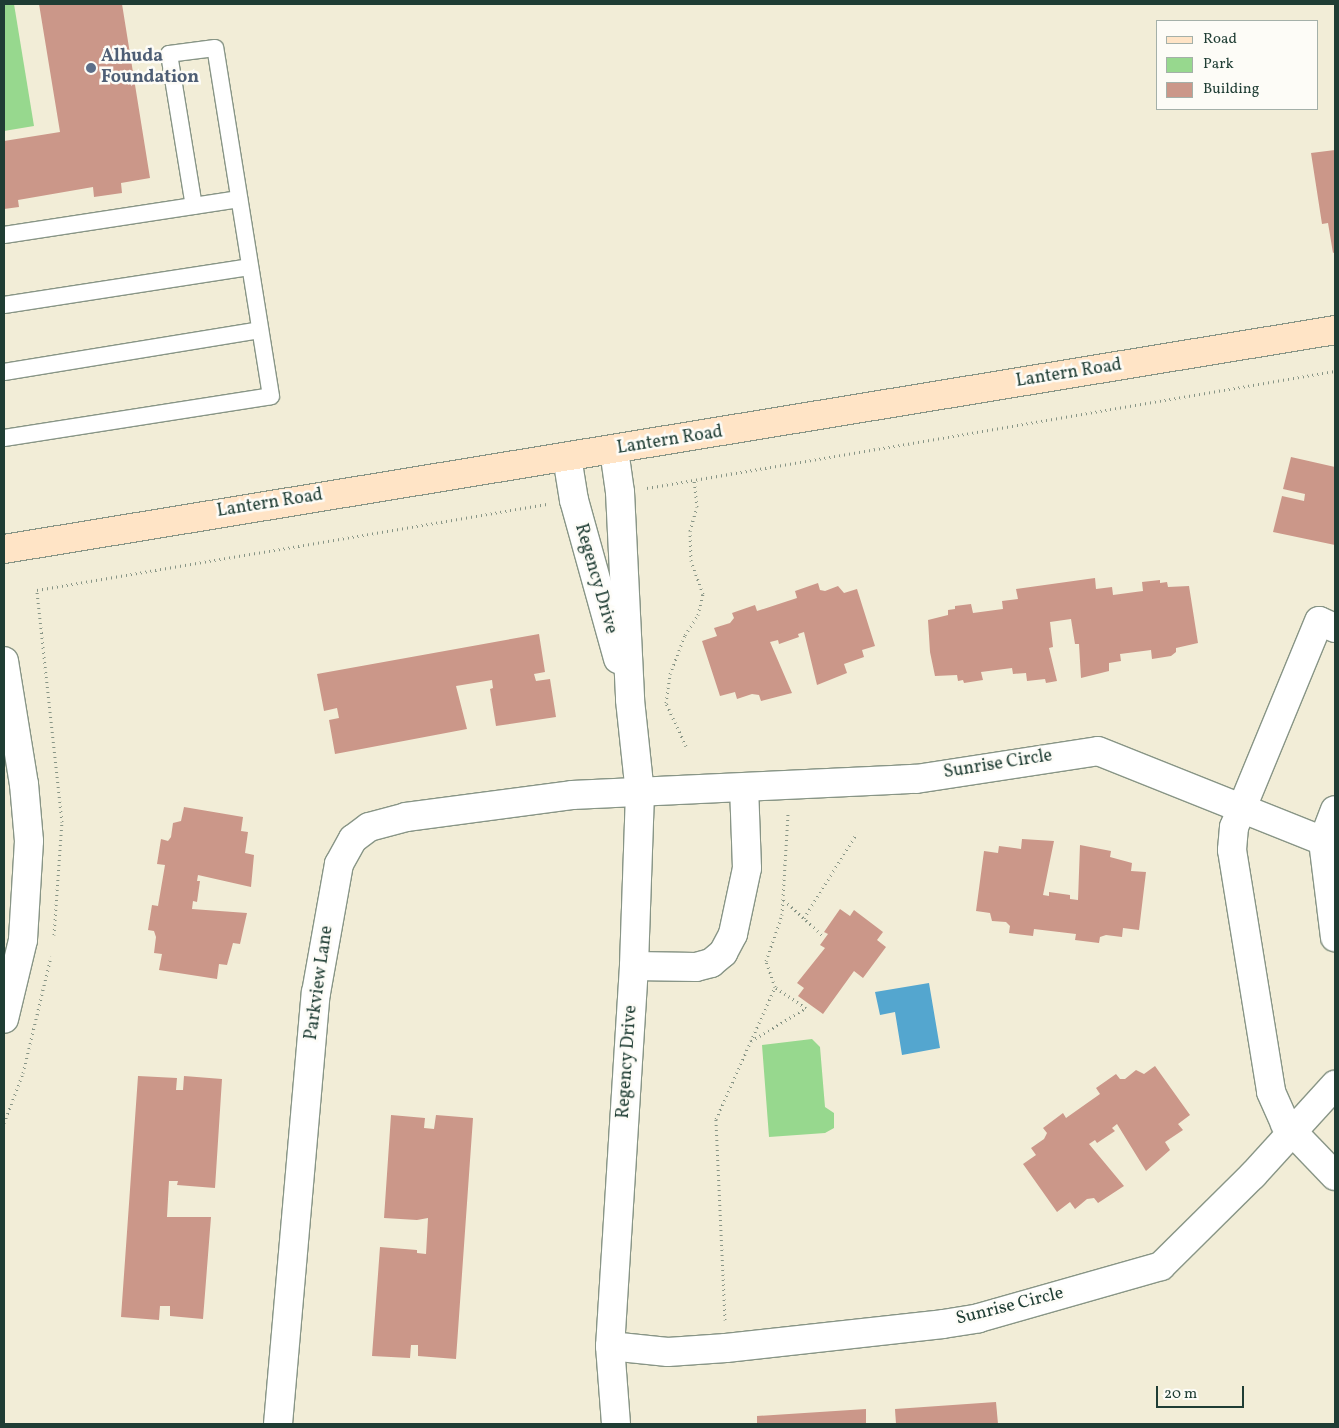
<!DOCTYPE html>
<html>
<head>
<meta charset="utf-8">
<style>
	body { margin:0 }
	#map { position:relative; width:1339px; height:1428px; overflow:hidden; background:#f2edd7; font-family:Vollkorn,serif }
	div>[style] { position:absolute }
	.green>* { inset:0; background:#97d88e }
	.water>* { inset:0; background:#54a6cf }
	.building>* { inset:0; background:#cb9789 }
	.path>* { height:3px; margin-top:-1.5px; transform-origin:0; background:repeating-linear-gradient(90deg,#889586 0 1px,transparent 0 5px) }
	.roads { filter:drop-shadow(1px 0 #889586) drop-shadow(-1px 0 #889586) drop-shadow(0 1px #889586) drop-shadow(0 -1px #889586) }
	.lane>* { height:16px; margin:-8px; padding:0 8px; transform-origin:8px; border-radius:8px; background:#fff }
	.street>* { height:28px; margin:-14px; padding:0 14px; transform-origin:14px; border-radius:14px; background:#fff }
	.secondary>* { height:28px; margin:-14px; padding:0 14px; transform-origin:14px; border-radius:14px; background:#ffe4c6 }
	.dots>* { width:14px; height:14px; translate:-50% -50%; box-sizing:border-box; border:2px solid #fdfcf7; border-radius:50% }
	span { translate:-50% -50%; white-space:nowrap; text-align:center; line-height:1.15; -webkit-text-stroke:5px #fdfcf7; paint-order:stroke }
	.service-label { font-size:18px; color:#4e5e75; font-weight:700 }
	.left { translate:0 -50%; text-align:left }
	.street-label { font-size:18px; color:#1f3d34 }
	.frame { position:absolute; inset:0; border:5px solid #1f3d34; pointer-events:none }
	.legend { position:absolute; left:1156px; top:20px; width:162px; height:90px; box-sizing:border-box; background:#fdfcf7; border:1px solid #a4b0a9; margin:0; padding:6px 9px; list-style:none; font-size:15px; color:#1f3d34 }
	.legend li { display:flex; align-items:center; gap:10px; height:25px }
	.legend b { width:25px; border:1px solid #a4b0a9 }
	.scale { position:absolute; left:1156px; top:1386px; width:88px; height:22px; box-sizing:border-box; border:2px solid #1f3d34; border-top:0; padding-left:6px; font-size:15px; line-height:18px; white-space:nowrap; color:#1f3d34; -webkit-text-stroke:4px #fdfcf7; paint-order:stroke }
</style>
</head>
<body>
<div id="map">
	<div class="green">
		<i style="clip-path:polygon(4px 4px,14px 4px,34px 126px,4px 131px)"></i>
		<i style="clip-path:polygon(812px 1039px,820px 1047px,825px 1107px,834px 1113px,834px 1128px,825px 1133px,769px 1137px,762px 1045px)"></i>
	</div>
	<div class="water">
		<i style="clip-path:polygon(929px 983px,940px 1048px,902px 1055px,895px 1012px,880px 1015px,875px 992px)"></i>
	</div>
	<div class="building">
		<i style="clip-path:polygon(39px 4px,122px 4px,150px 178px,121px 183px,122px 193px,94px 197px,93px 187px,18px 200px,19px 207px,4px 209px,4px 141px,60px 132px)"></i>
		<i style="clip-path:polygon(1335px 150px,1335px 252px,1333px 253px,1328px 223px,1322px 224px,1311px 153px)"></i>
		<i style="clip-path:polygon(1291px 457px,1335px 467px,1335px 545px,1273px 532px,1282px 496px,1304px 501px,1305px 494px,1283px 489px)"></i>
		<i style="clip-path:polygon(1095px 578px,1096px 589px,1112px 587px,1113px 595px,1143px 591px,1142px 582px,1160px 580px,1160px 583px,1167px 582px,1168px 587px,1189px 586px,1198px 643px,1176px 648px,1176px 652px,1171px 656px,1152px 659px,1151px 650px,1120px 654px,1121px 661px,1109px 663px,1109px 671px,1081px 678px,1079px 644px,1075px 644px,1071px 619px,1050px 622px,1053px 647px,1049px 648px,1057px 681px,1046px 683px,1045px 679px,1027px 681px,1026px 673px,1013px 674px,1012px 668px,981px 672px,983px 680px,964px 683px,963px 680px,958px 681px,957px 675px,935px 676px,930px 652px,928px 620px,948px 615px,948px 610px,955px 609px,955px 606px,971px 604px,973px 613px,1003px 609px,1002px 601px,1018px 599px,1016px 589px)"></i>
		<i style="clip-path:polygon(818px 583px,820px 590px,825px 591px,838px 586px,844px 593px,857px 589px,875px 646px,862px 650px,864px 657px,844px 664px,847px 673px,817px 685px,804px 632px,798px 634px,799px 637px,779px 644px,778px 640px,770px 642px,792px 693px,761px 701px,759px 695px,752px 694px,737px 699px,735px 692px,720px 696px,702px 641px,717px 636px,714px 628px,730px 623px,734px 618px,732px 613px,755px 605px,757px 611px,797px 598px,795px 591px)"></i>
		<i style="clip-path:polygon(539px 634px,545px 672px,534px 674px,536px 681px,550px 679px,556px 717px,496px 726px,490px 689px,493px 688px,492px 680px,456px 686px,467px 729px,335px 754px,329px 720px,339px 718px,337px 708px,324px 711px,317px 674px)"></i>
		<i style="clip-path:polygon(184px 807px,243px 817px,241px 831px,248px 832px,245px 853px,254px 855px,251px 887px,198px 875px,197px 881px,200px 881px,197px 902px,193px 901px,192px 909px,247px 913px,240px 944px,233px 943px,227px 965px,219px 964px,217px 979px,159px 970px,162px 954px,154px 953px,156px 937px,154px 931px,148px 930px,152px 905px,158px 906px,165px 865px,157px 864px,161px 839px,168px 841px,171px 837px,173px 823px,181px 821px)"></i>
		<i style="clip-path:polygon(1022px 839px,1054px 841px,1043px 895px,1049px 896px,1049px 892px,1070px 895px,1070px 899px,1078px 900px,1080px 845px,1111px 851px,1110px 857px,1132px 863px,1131px 871px,1146px 872px,1139px 930px,1123px 928px,1122px 937px,1106px 935px,1100px 937px,1099px 943px,1075px 940px,1076px 934px,1034px 929px,1033px 936px,1009px 933px,1010px 926px,1006px 922px,992px 921px,990px 913px,976px 911px,984px 851px,998px 853px,999px 846px,1021px 849px)"></i>
		<i style="clip-path:polygon(840px 909px,850px 916px,854px 910px,883px 932px,877px 940px,886px 947px,863px 978px,854px 971px,823px 1014px,798px 996px,804px 988px,797px 983px,825px 948px,820px 945px,828px 934px,824px 932px)"></i>
		<i style="clip-path:polygon(1155px 1066px,1190px 1115px,1178px 1124px,1183px 1130px,1165px 1142px,1170px 1150px,1146px 1171px,1117px 1124px,1112px 1128px,1115px 1131px,1097px 1143px,1095px 1140px,1089px 1144px,1124px 1186px,1098px 1203px,1094px 1198px,1087px 1199px,1075px 1209px,1070px 1202px,1057px 1212px,1023px 1164px,1036px 1155px,1031px 1148px,1044px 1139px,1047px 1133px,1043px 1128px,1063px 1113px,1066px 1118px,1100px 1094px,1096px 1088px,1116px 1074px,1120px 1079px,1125px 1079px,1136px 1070px,1144px 1074px)"></i>
		<i style="clip-path:polygon(138px 1076px,177px 1078px,176px 1090px,183px 1090px,184px 1076px,222px 1079px,215px 1188px,177px 1185px,178px 1181px,169px 1181px,167px 1217px,211px 1217px,203px 1319px,170px 1316px,170px 1306px,160px 1306px,159px 1320px,121px 1317px)"></i>
		<i style="clip-path:polygon(391px 1115px,425px 1118px,424px 1128px,434px 1129px,436px 1115px,473px 1118px,456px 1359px,418px 1356px,418px 1345px,411px 1345px,410px 1358px,372px 1356px,380px 1247px,417px 1250px,417px 1253px,426px 1254px,428px 1218px,417px 1220px,384px 1218px)"></i>
		<i style="clip-path:polygon(996px 1402px,998px 1424px,896px 1424px,895px 1409px)"></i>
		<i style="clip-path:polygon(866px 1409px,866px 1424px,757px 1424px,757px 1416px)"></i>
	</div>
	<div class="path">
		<i style="left:647px;top:488px;width:698px;rotate:-9.65deg"></i>
		<i style="left:686px;top:746px;width:47px;rotate:-114.9deg"></i>
		<i style="left:666px;top:703px;width:29px;rotate:-82deg"></i>
		<i style="left:670px;top:674px;width:42px;rotate:-69deg"></i>
		<i style="left:685px;top:635px;width:24px;rotate:-57deg"></i>
		<i style="left:698px;top:615px;width:22px;rotate:-77deg"></i>
		<i style="left:703px;top:594px;width:35px;rotate:-110deg"></i>
		<i style="left:691px;top:561px;width:30px;rotate:-92deg"></i>
		<i style="left:690px;top:531px;width:25px;rotate:-74deg"></i>
		<i style="left:697px;top:507px;width:28px;rotate:-96deg"></i>
		<i style="left:784px;top:900px;width:53px;rotate:42.7deg"></i>
		<i style="left:804px;top:918px;width:100px;rotate:-58.1deg"></i>
		<i style="left:54px;top:935px;width:113px;rotate:-86deg"></i>
		<i style="left:62px;top:822px;width:233px;rotate:-96.2deg"></i>
		<i style="left:37px;top:590px;width:517px;rotate:-9.57deg"></i>
		<i style="left:751px;top:1041px;width:64px;rotate:-31deg"></i>
		<i style="left:806px;top:1008px;width:37px;rotate:-146deg"></i>
		<i style="left:4px;top:1123px;width:53px;rotate:-69.2deg"></i>
		<i style="left:23px;top:1073px;width:120px;rotate:-76.5deg"></i>
		<i style="left:725px;top:1320px;width:201px;rotate:-92.6deg"></i>
		<i style="left:716px;top:1119px;width:145px;rotate:-65.9deg"></i>
		<i style="left:775px;top:987px;width:28px;rotate:-109deg"></i>
		<i style="left:766px;top:961px;width:49px;rotate:-70.8deg"></i>
		<i style="left:782px;top:915px;width:102px;rotate:-86.6deg"></i>
	</div>
	<div class="roads">
		<div class="lane">
			<i style="left:4px;top:235px;width:238px;rotate:-8.7deg"></i>
			<i style="left:4px;top:305px;width:248px;rotate:-8.8deg"></i>
			<i style="left:4px;top:372px;width:259px;rotate:-9.3deg"></i>
			<i style="left:4px;top:438px;width:270px;rotate:-8.9deg"></i>
			<i style="left:271px;top:396px;width:352px;rotate:-99.1deg"></i>
			<i style="left:215px;top:48px;width:46px;rotate:172.6deg"></i>
			<i style="left:169px;top:54px;width:154px;rotate:80.7deg"></i>
		</div>
		<div class="street">
			<i style="left:614px;top:450px;width:42px;rotate:81.9deg"></i>
			<i style="left:620px;top:492px;width:208px;rotate:87.2deg"></i>
			<i style="left:630px;top:700px;width:94px;rotate:83.9deg"></i>
			<i style="left:640px;top:793px;width:173px;rotate:92deg"></i>
			<i style="left:634px;top:966px;width:381px;rotate:93.6deg"></i>
			<i style="left:610px;top:1346px;width:78px;rotate:85.6deg"></i>
			<i style="left:567px;top:457px;width:44px;rotate:80.8deg"></i>
			<i style="left:574px;top:500px;width:165px;rotate:74.5deg"></i>
			<i style="left:1335px;top:628px;width:17px;rotate:-156deg"></i>
			<i style="left:1319px;top:621px;width:223px;rotate:112.4deg"></i>
			<i style="left:1234px;top:827px;width:23px;rotate:95deg"></i>
			<i style="left:1232px;top:850px;width:245px;rotate:80.8deg"></i>
			<i style="left:1271px;top:1092px;width:35px;rotate:66deg"></i>
			<i style="left:1285px;top:1124px;width:72px;rotate:46.1deg"></i>
			<i style="left:4px;top:661px;width:125px;rotate:80.8deg"></i>
			<i style="left:24px;top:784px;width:57px;rotate:85deg"></i>
			<i style="left:29px;top:841px;width:99px;rotate:93.5deg"></i>
			<i style="left:23px;top:940px;width:81px;rotate:103.5deg"></i>
			<i style="left:1323px;top:841px;width:33px;rotate:-69deg"></i>
			<i style="left:634px;top:966px;width:62px;rotate:0.9deg"></i>
			<i style="left:696px;top:967px;width:16px;rotate:-15deg"></i>
			<i style="left:711px;top:963px;width:16px;rotate:-40deg"></i>
			<i style="left:723px;top:953px;width:21px;rotate:-62deg"></i>
			<i style="left:733px;top:934px;width:67px;rotate:-78deg"></i>
			<i style="left:747px;top:868px;width:80px;rotate:-92.1deg"></i>
			<i style="left:610px;top:1346px;width:58px;rotate:5.9deg"></i>
			<i style="left:668px;top:1352px;width:58px;rotate:-3.9deg"></i>
			<i style="left:726px;top:1348px;width:218px;rotate:-6.3deg"></i>
			<i style="left:943px;top:1324px;width:36px;rotate:-9deg"></i>
			<i style="left:979px;top:1318px;width:189px;rotate:-15.9deg"></i>
			<i style="left:1161px;top:1266px;width:129px;rotate:-44.7deg"></i>
			<i style="left:1253px;top:1175px;width:122px;rotate:-47.7deg"></i>
			<i style="left:278px;top:1424px;width:433px;rotate:-85deg"></i>
			<i style="left:316px;top:993px;width:131px;rotate:-79.9deg"></i>
			<i style="left:339px;top:864px;width:29px;rotate:-61deg"></i>
			<i style="left:353px;top:839px;width:20px;rotate:-37deg"></i>
			<i style="left:369px;top:827px;width:38px;rotate:-15deg"></i>
			<i style="left:406px;top:817px;width:167px;rotate:-7.5deg"></i>
			<i style="left:572px;top:795px;width:344px;rotate:-2.7deg"></i>
			<i style="left:916px;top:779px;width:184px;rotate:-8.7deg"></i>
			<i style="left:1098px;top:751px;width:242px;rotate:21.8deg"></i>
			<i style="left:1323px;top:841px;width:97px;rotate:82.9deg"></i>
		</div>
		<div class="secondary">
			<i style="left:4px;top:549px;width:1349px;rotate:-9.34deg"></i>
		</div>
	</div>
	<div class="dots">
		<i style="left:91px;top:68px;background:#5c6f8a"></i>
	</div>
	<div class="service-label">
		<span class="left" style="left:101px;top:68px">Alhuda<br>Foundation</span>
	</div>
	<div class="street-label">
		<span style="left:1069px;top:374px;rotate:-9deg">Lantern Road</span>
		<span style="left:670px;top:441px;rotate:-9deg">Lantern Road</span>
		<span style="left:270px;top:504px;rotate:-9deg">Lantern Road</span>
		<span style="left:595px;top:579px;rotate:74deg">Regency Drive</span>
		<span style="left:998px;top:765px;rotate:-9deg">Sunrise Circle</span>
		<span style="left:320px;top:983px;rotate:-82deg">Parkview Lane</span>
		<span style="left:628px;top:1062px;rotate:-86deg">Regency Drive</span>
		<span style="left:1010px;top:1307px;rotate:-14deg">Sunrise Circle</span>
	</div>
	<div class="frame"></div>
	<ul class="legend">
	<li><b style="height:6px;background:#ffe4c6"></b>Road</li>
	<li><b style="height:14px;background:#97d88e"></b>Park</li>
	<li><b style="height:14px;background:#cb9789"></b>Building</li>
	</ul>
	<div class="scale">20 m</div>
</div>
</body>
</html>
